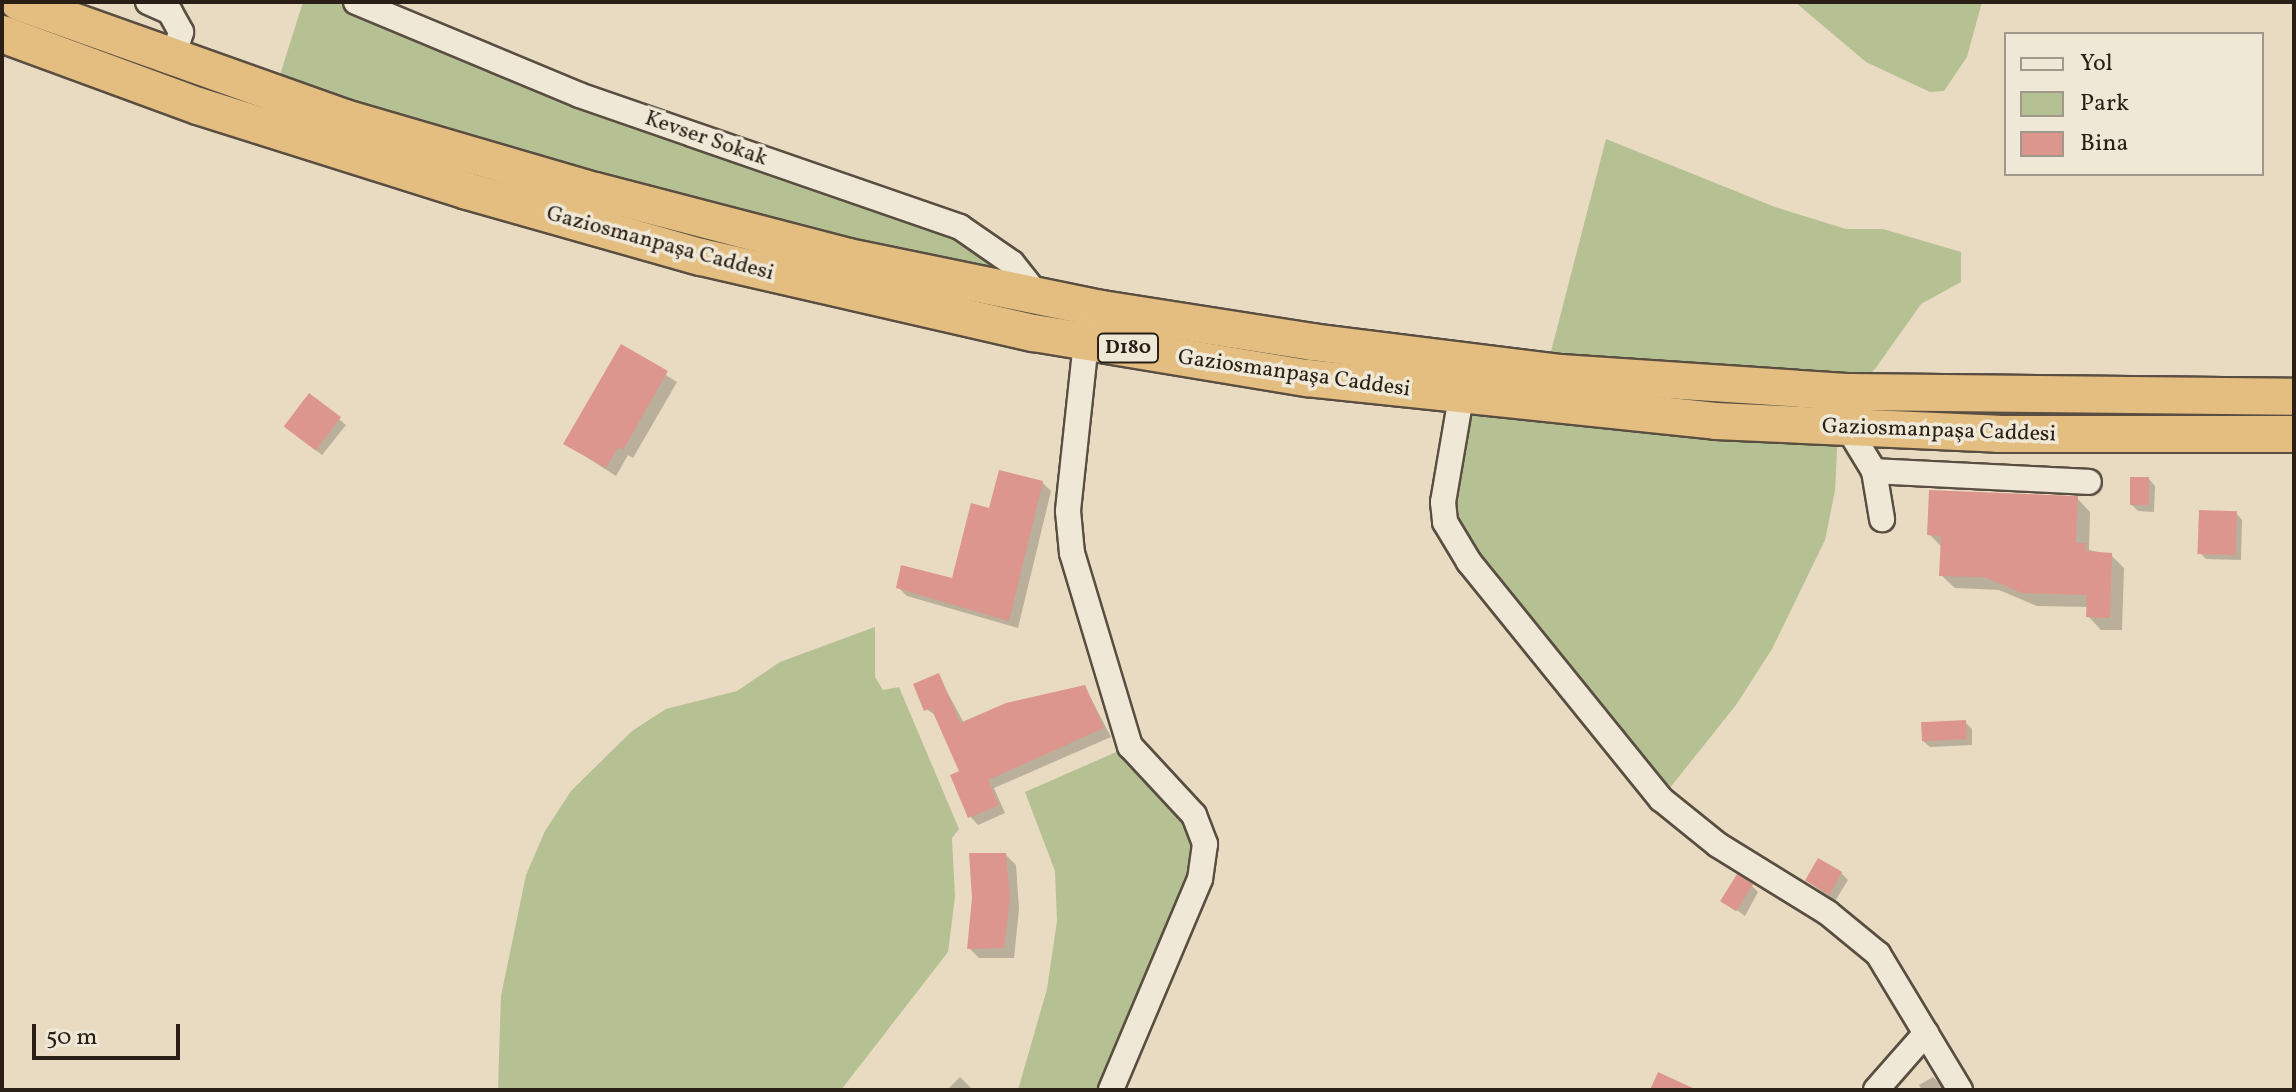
<!DOCTYPE html>
<html>
<head>
<meta charset="utf-8">
<style>
	body { margin:0 }
	#map { position:relative; width:2296px; height:1092px; overflow:hidden; background:#e8dbc1; font-family:Vollkorn,serif }
	div>[style] { position:absolute }
	.green>* { inset:0; background:#b5c093 }
	.shadow>* { inset:0; background:#0003 }
	.building>* { inset:0; background:#dd968d; transform-origin:0 0 }
	.roads { filter:drop-shadow(2px 0 #594e41) drop-shadow(-2px 0 #594e41) drop-shadow(0 2px #594e41) drop-shadow(0 -2px #594e41) }
	.minor>* { height:24px; margin:-12px; padding:0 12px; transform-origin:12px; border-radius:12px; background:#f0e8d7 }
	.highway>* { height:36px; margin:-18px; padding:0 18px; transform-origin:18px; border-radius:18px; background:#e4be80 }
	span { translate:-50% -50%; white-space:nowrap; text-align:center; line-height:1.15; -webkit-text-stroke:7px #f0e8d7; paint-order:stroke }
	.shield-label span { padding:2px 6px; background:#f0e8d7; border:2px solid; border-radius:6px; -webkit-text-stroke-width:0 }
	.shield-label { font-size:20px; color:#291f16; font-weight:700 }
	.street-label { font-size:22px; color:#291f16 }
	.frame { position:absolute; inset:0; border:4px solid #291f16; pointer-events:none }
	.legend { position:absolute; left:2004px; top:32px; width:260px; height:144px; box-sizing:border-box; background:#f0e8d7; border:2px solid #a0988a; margin:0; padding:10px 14px; list-style:none; font-size:24px; color:#291f16 }
	.legend li { display:flex; align-items:center; gap:16px; height:40px }
	.legend b { width:40px; border:2px solid #a0988a }
	.scale { position:absolute; left:32px; top:1024px; width:148px; height:36px; box-sizing:border-box; border:4px solid #291f16; border-top:0; padding-left:10px; font-size:24px; line-height:28px; white-space:nowrap; color:#291f16; -webkit-text-stroke:6px #f0e8d7; paint-order:stroke }
</style>
</head>
<body>
<div id="map">
	<div class="green">
		<i style="clip-path:polygon(303px 2px,356px 2px,960px 227px,1039px 297px,274px 94px)"></i>
		<i style="clip-path:polygon(1795px 2px,1982px 2px,1967px 57px,1944px 91px,1930px 92px,1866px 62px)"></i>
		<i style="clip-path:polygon(1606px 139px,1775px 207px,1846px 229px,1883px 229px,1961px 252px,1961px 282px,1921px 304px,1875px 369px,1850px 392px,1546px 371px)"></i>
		<i style="clip-path:polygon(1461px 397px,1838px 429px,1835px 491px,1825px 540px,1772px 649px,1736px 705px,1661px 799px,1469px 562px,1443px 502px)"></i>
		<i style="clip-path:polygon(875px 627px,875px 677px,883px 690px,899px 687px,959px 829px,952px 838px,955px 897px,948px 952px,841px 1090px,498px 1090px,501px 996px,526px 875px,545px 831px,571px 791px,632px 731px,666px 709px,737px 691px,780px 662px)"></i>
		<i style="clip-path:polygon(1130px 746px,1205px 844px,1111px 1090px,1018px 1090px,1047px 989px,1057px 921px,1055px 871px,1025px 792px)"></i>
	</div>
	<div class="shadow">
		<i style="clip-path:polygon(621px 347px,677px 382px,633px 458px,628px 455px,616px 476px,566px 444px)"></i>
		<i style="clip-path:polygon(339px 419px,346px 425px,322px 455px,292px 432px)"></i>
		<i style="clip-path:polygon(2149px 479px,2155px 486px,2154px 512px,2138px 511px,2131px 504px)"></i>
		<i style="clip-path:polygon(1042px 482px,1051px 491px,1018px 628px,907px 596px,898px 587px,954px 580px,991px 510px)"></i>
		<i style="clip-path:polygon(2077px 498px,2090px 512px,2089px 550px,2111px 555px,2124px 568px,2122px 630px,2101px 630px,2088px 616px,2088px 607px,2037px 606px,1999px 590px,1955px 588px,1941px 575px,1942px 547px,1929px 534px)"></i>
		<i style="clip-path:polygon(2236px 513px,2242px 520px,2241px 560px,2206px 559px,2200px 553px)"></i>
		<i style="clip-path:polygon(938px 675px,964px 723px,1085px 687px,1111px 737px,994px 788px,1005px 813px,978px 825px,970px 816px,962px 772px,937px 716px,926px 709px)"></i>
		<i style="clip-path:polygon(1965px 722px,1972px 729px,1972px 745px,1930px 747px,1923px 741px)"></i>
		<i style="clip-path:polygon(1006px 855px,1016px 865px,1019px 909px,1014px 958px,979px 958px,969px 948px,974px 898px)"></i>
		<i style="clip-path:polygon(1841px 873px,1848px 880px,1835px 901px,1807px 881px)"></i>
		<i style="clip-path:polygon(1752px 886px,1758px 892px,1745px 916px,1724px 901px)"></i>
		<i style="clip-path:polygon(960px 1077px,973px 1090px,947px 1090px)"></i>
		<i style="clip-path:polygon(1933px 1077px,1939px 1083px,1944px 1090px,1922px 1090px,1919px 1085px)"></i>
	</div>
	<div class="building">
		<i style="clip-path:polygon(621px 344px,668px 371px,623px 450px,618px 447px,606px 468px,563px 444px)"></i>
		<i style="left:309px;top:393px;width:40px;height:42px;rotate:37deg"></i>
		<i style="clip-path:polygon(999px 470px,1043px 481px,1009px 621px,896px 588px,901px 565px,952px 578px,971px 503px,989px 508px)"></i>
		<i style="left:2130px;top:477px;width:19px;height:28px"></i>
		<i style="clip-path:polygon(1929px 490px,2078px 496px,2076px 543px,2086px 543px,2085px 551px,2112px 553px,2110px 618px,2086px 617px,2087px 595px,2022px 593px,1984px 577px,1939px 576px,1941px 536px,1927px 535px)"></i>
		<i style="left:2199px;top:510px;width:38px;height:44px;rotate:2deg"></i>
		<i style="clip-path:polygon(939px 673px,960px 723px,1006px 703px,1085px 685px,1104px 728px,988px 780px,999px 805px,968px 818px,950px 775px,959px 771px,931px 708px,924px 711px,913px 684px)"></i>
		<i style="left:1966px;top:720px;width:19px;height:45px;rotate:87deg"></i>
		<i style="clip-path:polygon(969px 853px,1006px 853px,1010px 898px,1004px 948px,967px 949px,972px 898px)"></i>
		<i style="left:1818px;top:858px;width:28px;height:26px;rotate:30deg"></i>
		<i style="left:1737px;top:874px;width:19px;height:32px;rotate:32deg"></i>
		<i style="clip-path:polygon(1658px 1072px,1697px 1090px,1650px 1090px)"></i>
	</div>
	<div class="roads">
		<div class="minor">
			<i style="left:148px;top:2px;width:24px;rotate:24deg"></i>
			<i style="left:170px;top:12px;width:23px;rotate:61deg"></i>
			<i style="left:181px;top:32px;width:28px;rotate:107deg"></i>
			<i style="left:356px;top:2px;width:242px;rotate:22.6deg"></i>
			<i style="left:579px;top:95px;width:403px;rotate:19.1deg"></i>
			<i style="left:960px;top:227px;width:63px;rotate:34.7deg"></i>
			<i style="left:1012px;top:263px;width:43px;rotate:51.5deg"></i>
			<i style="left:1086px;top:342px;width:170px;rotate:96.1deg"></i>
			<i style="left:1068px;top:511px;width:42px;rotate:84.6deg"></i>
			<i style="left:1072px;top:553px;width:202px;rotate:73.3deg"></i>
			<i style="left:1130px;top:746px;width:94px;rotate:47.2deg"></i>
			<i style="left:1194px;top:815px;width:31px;rotate:69deg"></i>
			<i style="left:1205px;top:844px;width:35px;rotate:98deg"></i>
			<i style="left:1200px;top:879px;width:229px;rotate:112.9deg"></i>
			<i style="left:1461px;top:397px;width:107px;rotate:99.7deg"></i>
			<i style="left:1443px;top:502px;width:20px;rotate:84deg"></i>
			<i style="left:1445px;top:522px;width:47px;rotate:59deg"></i>
			<i style="left:1469px;top:562px;width:305px;rotate:51deg"></i>
			<i style="left:1661px;top:799px;width:73px;rotate:38.9deg"></i>
			<i style="left:1718px;top:845px;width:129px;rotate:31.7deg"></i>
			<i style="left:1828px;top:913px;width:65px;rotate:39.4deg"></i>
			<i style="left:1878px;top:954px;width:159px;rotate:58.9deg"></i>
			<i style="left:1849px;top:430px;width:48px;rotate:58.6deg"></i>
			<i style="left:1874px;top:471px;width:49px;rotate:80.5deg"></i>
			<i style="left:1874px;top:471px;width:215px;rotate:2.9deg"></i>
			<i style="left:1876px;top:1090px;width:76px;rotate:-48.7deg"></i>
		</div>
		<div class="highway">
			<i style="left:19px;top:2px;width:346px;rotate:19.6deg"></i>
			<i style="left:345px;top:118px;width:260px;rotate:16.3deg"></i>
			<i style="left:595px;top:191px;width:261px;rotate:14.6deg"></i>
			<i style="left:848px;top:257px;width:259px;rotate:11.6deg"></i>
			<i style="left:1102px;top:309px;width:213px;rotate:8.9deg"></i>
			<i style="left:1312px;top:342px;width:251px;rotate:7.1deg"></i>
			<i style="left:1561px;top:373px;width:290px;rotate:3.8deg"></i>
			<i style="left:1850px;top:392px;width:444px;rotate:0.6deg"></i>
			<i style="left:2px;top:34px;width:209px;rotate:20.2deg"></i>
			<i style="left:198px;top:106px;width:282px;rotate:17.5deg"></i>
			<i style="left:467px;top:191px;width:243px;rotate:15.8deg"></i>
			<i style="left:701px;top:257px;width:342px;rotate:12.9deg"></i>
			<i style="left:1034px;top:333px;width:277px;rotate:9.4deg"></i>
			<i style="left:1307px;top:378px;width:411px;rotate:6deg"></i>
			<i style="left:1716px;top:421px;width:282px;rotate:2.6deg"></i>
			<i style="left:1998px;top:434px;width:296px"></i>
		</div>
	</div>
	<div class="shield-label">
		<span style="left:1128px;top:348px">D180</span>
	</div>
	<div class="street-label">
		<span style="left:706px;top:139px;rotate:19deg">Kevser Sokak</span>
		<span style="left:660px;top:244px;rotate:15deg">Gaziosmanpaşa Caddesi</span>
		<span style="left:1294px;top:374px;rotate:8deg">Gaziosmanpaşa Caddesi</span>
		<span style="left:1939px;top:431px;rotate:2deg">Gaziosmanpaşa Caddesi</span>
	</div>
	<div class="frame"></div>
	<ul class="legend">
	<li><b style="height:10px;background:#f0e8d7"></b>Yol</li>
	<li><b style="height:22px;background:#b5c093"></b>Park</li>
	<li><b style="height:22px;background:#dd968d"></b>Bina</li>
	</ul>
	<div class="scale">50 m</div>
</div>
</body>
</html>
